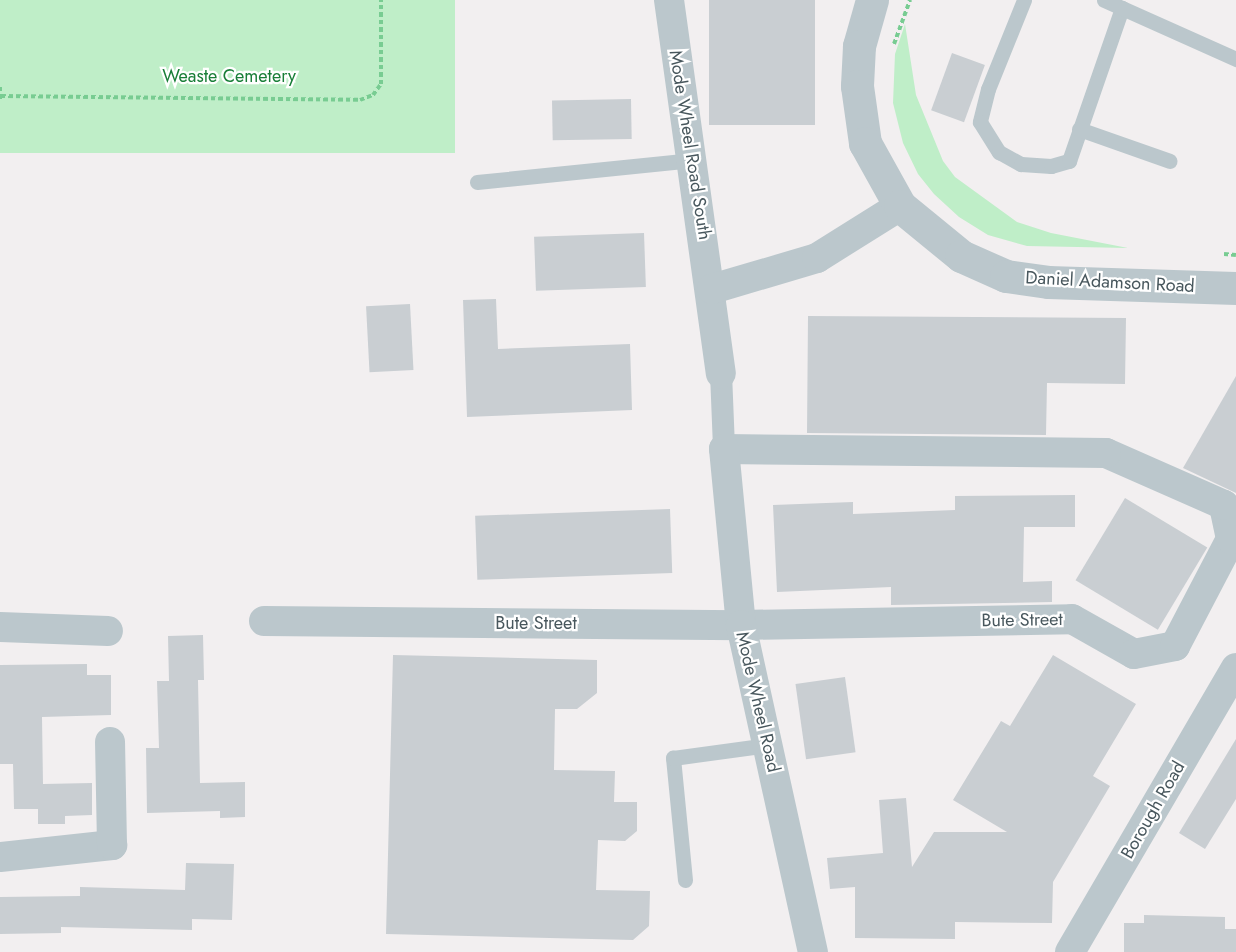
<!DOCTYPE html>
<html>
<head>
<meta charset="utf-8">
<style>
	body { margin:0 }
	#map { position:relative; width:1236px; height:952px; overflow:hidden; background:#f2eff0; font-family:Jost,sans-serif }
	div>[style] { position:absolute }
	.green>* { inset:0; background:#bfeec8; transform-origin:0 0 }
	.building>* { inset:0; background:#c9ced2; transform-origin:0 0 }
	.path>* { height:4px; margin-top:-2px; transform-origin:0; background:repeating-linear-gradient(90deg,#78cc92 0 4.5px,transparent 0 7.5px) }
	.service>* { height:15px; margin:-7.5px; padding:0 7.5px; transform-origin:7.5px; border-radius:7.5px; background:#bbc7cc }
	.pedestrian>* { height:22px; margin:-11px; padding:0 11px; transform-origin:11px; border-radius:11px; background:#bbc7cc }
	.minor>* { height:30px; margin:-15px; padding:0 15px; transform-origin:15px; border-radius:15px; background:#bbc7cc }
	.tertiary>* { height:33px; margin:-16.5px; padding:0 16.5px; transform-origin:16.5px; border-radius:16.5px; background:#bbc7cc }
	span { translate:-50% -50%; white-space:nowrap; text-align:center; line-height:1.15; -webkit-text-stroke:4.5px #fff; paint-order:stroke }
	.park-label { font-size:18px; color:#197e38 }
	.street-label { font-size:18px; color:#48575d }
</style>
</head>
<body>
<div id="map">
	<div class="green">
		<i style="left:0;top:0;width:455px;height:153px"></i>
		<i style="clip-path:polygon(905px 24px,916px 95px,943px 161px,955px 177px,1017px 222px,1051px 233px,1128px 248px,1027px 246px,988px 235px,959px 217px,934px 194px,918px 174px,903px 143px,893px 103px,895px 54px)"></i>
	</div>
	<div class="building">
		<i style="left:709px;top:0;width:106px;height:125px"></i>
		<i style="left:952px;top:53px;width:35px;height:61px;rotate:20deg"></i>
		<i style="left:631px;top:99px;width:40px;height:79px;rotate:89deg"></i>
		<i style="left:644px;top:233px;width:54px;height:110px;rotate:88deg"></i>
		<i style="clip-path:polygon(496px 299px,498px 349px,630px 344px,632px 410px,467px 417px,463px 300px)"></i>
		<i style="left:410px;top:304px;width:66px;height:44px;rotate:87deg"></i>
		<i style="clip-path:polygon(808px 316px,1126px 318px,1125px 384px,1047px 383px,1046px 435px,807px 433px)"></i>
		<i style="clip-path:polygon(1236px 376px,1236px 493px,1183px 468px)"></i>
		<i style="clip-path:polygon(1075px 495px,1075px 527px,1024px 527px,1023px 582px,1052px 581px,1052px 602px,891px 605px,891px 587px,777px 592px,773px 505px,853px 502px,853px 514px,955px 510px,955px 496px)"></i>
		<i style="left:1125px;top:498px;width:96px;height:96px;rotate:31deg"></i>
		<i style="left:670px;top:509px;width:64px;height:195px;rotate:88deg"></i>
		<i style="clip-path:polygon(203px 635px,204px 680px,198px 680px,200px 783px,245px 782px,245px 817px,220px 818px,220px 811px,147px 813px,146px 748px,159px 748px,157px 681px,169px 681px,168px 636px)"></i>
		<i style="clip-path:polygon(393px 655px,597px 660px,597px 693px,577px 709px,555px 709px,554px 770px,615px 771px,614px 802px,637px 802px,637px 831px,625px 841px,598px 840px,596px 890px,650px 891px,649px 926px,633px 940px,386px 934px)"></i>
		<i style="clip-path:polygon(1053px 655px,1136px 704px,1093px 776px,1110px 786px,1053px 882px,1052px 923px,955px 922px,955px 939px,855px 938px,855px 887px,830px 889px,827px 858px,883px 853px,879px 800px,906px 798px,912px 867px,934px 832px,1007px 832px,953px 800px,1001px 721px,1010px 726px)"></i>
		<i style="clip-path:polygon(87px 664px,87px 675px,111px 675px,111px 715px,42px 717px,43px 784px,92px 783px,92px 815px,65px 816px,65px 824px,38px 824px,38px 809px,14px 809px,13px 764px,0 764px,0 665px)"></i>
		<i style="left:845px;top:677px;width:76px;height:50px;rotate:82deg"></i>
		<i style="clip-path:polygon(1236px 739px,1236px 799px,1205px 849px,1179px 833px)"></i>
		<i style="clip-path:polygon(186px 863px,234px 864px,232px 920px,192px 919px,192px 930px,61px 927px,61px 933px,0 934px,0 897px,80px 896px,80px 887px,185px 890px)"></i>
		<i style="clip-path:polygon(1144px 915px,1225px 917px,1225px 929px,1236px 929px,1236px 952px,1124px 952px,1124px 923px,1144px 923px)"></i>
	</div>
	<div class="path">
		<i style="left:894px;top:44px;width:47px;rotate:-70deg"></i>
		<i style="left:0;top:87px;width:13px;rotate:90deg"></i>
		<i style="left:1px;top:96px;width:359px;rotate:0.6deg"></i>
		<i style="left:360px;top:100px;width:14px;rotate:-21deg"></i>
		<i style="left:373px;top:95px;width:14px;rotate:-54deg"></i>
		<i style="left:381px;top:84px;width:84px;rotate:-90deg"></i>
		<i style="left:1224px;top:254px;width:12px;rotate:5deg"></i>
	</div>
	<div class="service">
		<i style="left:1024px;top:0;width:96px;rotate:112deg"></i>
		<i style="left:988px;top:89px;width:34px;rotate:104deg"></i>
		<i style="left:980px;top:122px;width:36px;rotate:58deg"></i>
		<i style="left:999px;top:152px;width:25px;rotate:29deg"></i>
		<i style="left:1021px;top:164px;width:30px;rotate:4deg"></i>
		<i style="left:1051px;top:166px;width:19px;rotate:-16deg"></i>
		<i style="left:1069px;top:161px;width:162px;rotate:-70.9deg"></i>
		<i style="left:1104px;top:0;width:145px;rotate:24.1deg"></i>
		<i style="left:1079px;top:129px;width:96px;rotate:19.4deg"></i>
		<i style="left:477px;top:182px;width:217px;rotate:-5.8deg"></i>
		<i style="left:685px;top:880px;width:123px;rotate:-95.6deg"></i>
		<i style="left:673px;top:758px;width:96px;rotate:-7.8deg"></i>
	</div>
	<div class="pedestrian">
		<i style="left:721px;top:373px;width:76px;rotate:87.7deg"></i>
	</div>
	<div class="minor">
		<i style="left:669px;top:0;width:377px;rotate:82.1deg"></i>
		<i style="left:712px;top:289px;width:109px;rotate:-16.4deg"></i>
		<i style="left:817px;top:258px;width:98px;rotate:-32.1deg"></i>
		<i style="left:264px;top:621px;width:477px;rotate:0.5deg"></i>
		<i style="left:741px;top:625px;width:331px;rotate:-1deg"></i>
		<i style="left:1072px;top:619px;width:71px;rotate:29.4deg"></i>
		<i style="left:1134px;top:654px;width:42px;rotate:-11deg"></i>
		<i style="left:1175px;top:646px;width:121px;rotate:-62.4deg"></i>
		<i style="left:1231px;top:539px;width:35px;rotate:-102deg"></i>
		<i style="left:1224px;top:505px;width:129px;rotate:-156.2deg"></i>
		<i style="left:1106px;top:453px;width:382px;rotate:-179.4deg"></i>
		<i style="left:724px;top:449px;width:177px;rotate:84.5deg"></i>
		<i style="left:741px;top:625px;width:335px;rotate:77.6deg"></i>
		<i style="left:0;top:627px;width:108px;rotate:2.1deg"></i>
		<i style="left:0;top:857px;width:113px;rotate:-6.1deg"></i>
		<i style="left:112px;top:845px;width:103px;rotate:-91.1deg"></i>
		<i style="left:1070px;top:952px;width:329px;rotate:-59.7deg"></i>
	</div>
	<div class="tertiary">
		<i style="left:872px;top:0;width:48px;rotate:105.8deg"></i>
		<i style="left:859px;top:46px;width:40px;rotate:92.9deg"></i>
		<i style="left:857px;top:86px;width:58px;rotate:82deg"></i>
		<i style="left:865px;top:143px;width:72px;rotate:60.9deg"></i>
		<i style="left:900px;top:206px;width:79px;rotate:39.3deg"></i>
		<i style="left:961px;top:256px;width:49px;rotate:24deg"></i>
		<i style="left:1006px;top:276px;width:42px;rotate:8.1deg"></i>
		<i style="left:1048px;top:282px;width:188px;rotate:1.8deg"></i>
	</div>
	<div class="park-label">
		<span style="left:229px;top:76px">Weaste Cemetery</span>
	</div>
	<div class="street-label">
		<span style="left:690px;top:145px;rotate:81deg">Mode Wheel Road South</span>
		<span style="left:1110px;top:282px;rotate:3deg">Daniel Adamson Road</span>
		<span style="left:1022px;top:620px;rotate:-1deg">Bute Street</span>
		<span style="left:536px;top:623px">Bute Street</span>
		<span style="left:758px;top:702px;rotate:77deg">Mode Wheel Road</span>
		<span style="left:1153px;top:810px;rotate:-60deg">Borough Road</span>
	</div>
</div>
</body>
</html>
